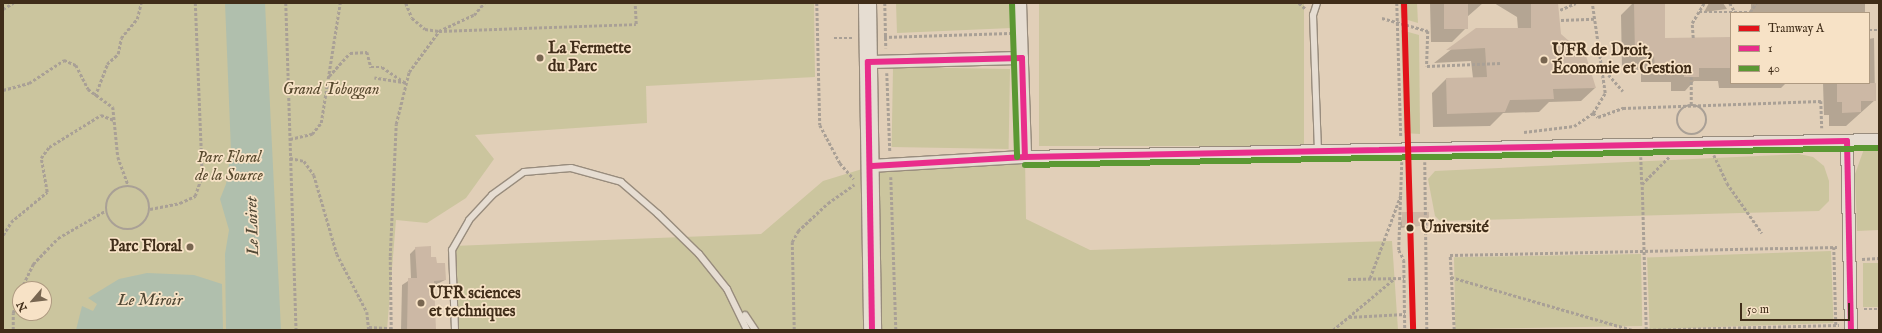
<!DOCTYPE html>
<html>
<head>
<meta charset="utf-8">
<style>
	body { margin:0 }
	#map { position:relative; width:1882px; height:333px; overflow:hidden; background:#e1cfb8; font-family:"IM FELL English",serif }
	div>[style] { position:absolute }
	.green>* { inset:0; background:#cbc59e; transform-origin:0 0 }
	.water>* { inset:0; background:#b0bfad }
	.shadow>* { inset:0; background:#0003; transform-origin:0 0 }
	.building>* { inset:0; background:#ccb8a5; transform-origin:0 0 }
	.path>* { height:2.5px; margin-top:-1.25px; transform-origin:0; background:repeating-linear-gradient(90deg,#a9a096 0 3px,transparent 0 5px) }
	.path>.ring { margin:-1.25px; padding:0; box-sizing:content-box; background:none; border:2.5px solid #a9a096; border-radius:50% }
	.roads { filter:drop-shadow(1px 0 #988c7d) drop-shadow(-1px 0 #988c7d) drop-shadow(0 1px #988c7d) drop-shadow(0 -1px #988c7d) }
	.lane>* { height:6px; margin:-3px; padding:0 3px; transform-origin:3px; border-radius:3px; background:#e6ddd2 }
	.street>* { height:12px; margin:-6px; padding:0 6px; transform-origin:6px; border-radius:6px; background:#e6ddd2 }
	.secondary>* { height:17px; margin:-8.5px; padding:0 8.5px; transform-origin:8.5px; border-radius:8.5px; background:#e6ddd2 }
	.bus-1>* { height:6px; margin:-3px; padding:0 3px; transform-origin:3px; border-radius:3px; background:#e92d8b }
	.bus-2>* { height:6px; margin:-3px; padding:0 3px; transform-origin:3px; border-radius:3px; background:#5b9833 }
	.tram-1>* { height:6px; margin:-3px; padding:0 3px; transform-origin:3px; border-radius:3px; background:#e2121a }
	.dots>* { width:11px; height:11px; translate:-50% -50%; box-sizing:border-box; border:2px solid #f7e2c6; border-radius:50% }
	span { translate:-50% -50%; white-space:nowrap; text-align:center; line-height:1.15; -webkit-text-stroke:3.5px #f7e2c6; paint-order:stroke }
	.poi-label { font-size:16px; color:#402d19; font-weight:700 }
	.left { translate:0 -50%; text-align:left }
	.right { translate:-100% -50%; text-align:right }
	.park-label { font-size:16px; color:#584a2f; font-style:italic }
	.stop-label { font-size:16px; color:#402d19; font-weight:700 }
	.water-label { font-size:17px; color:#524936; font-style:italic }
	.frame { position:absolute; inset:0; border:4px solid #402d19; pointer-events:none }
	.legend { position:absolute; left:1730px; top:12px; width:140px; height:72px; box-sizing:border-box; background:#f7e2c6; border:1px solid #ae9a81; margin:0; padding:5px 7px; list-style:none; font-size:12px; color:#402d19 }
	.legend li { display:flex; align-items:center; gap:8px; height:20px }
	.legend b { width:20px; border:1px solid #ae9a81 }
	.north { position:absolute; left:12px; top:281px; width:40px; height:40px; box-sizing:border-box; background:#f7e2c6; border:1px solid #ae9a81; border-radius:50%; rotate:242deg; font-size:11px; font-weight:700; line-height:16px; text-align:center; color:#402d19 }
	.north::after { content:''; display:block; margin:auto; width:14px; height:18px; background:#786651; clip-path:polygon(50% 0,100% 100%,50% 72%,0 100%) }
	.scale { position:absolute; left:1740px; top:303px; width:110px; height:18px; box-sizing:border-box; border:2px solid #402d19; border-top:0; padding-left:5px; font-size:12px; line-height:14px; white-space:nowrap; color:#402d19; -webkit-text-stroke:3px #f7e2c6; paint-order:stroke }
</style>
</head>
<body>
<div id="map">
	<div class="green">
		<i style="clip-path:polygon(evenodd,3px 3px,814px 3px,815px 77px,646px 86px,647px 123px,475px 135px,494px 159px,466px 198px,427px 223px,396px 220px,387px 330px,3px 330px,3px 3px,20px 289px,44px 289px,44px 313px,20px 313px,20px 289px)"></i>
		<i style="clip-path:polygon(896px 3px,1012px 3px,1012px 28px,897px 33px)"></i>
		<i style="left:1039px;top:3px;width:265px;height:143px"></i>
		<i style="clip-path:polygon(1400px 3px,1417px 3px,1418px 23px,1401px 18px)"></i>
		<i style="clip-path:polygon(1401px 30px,1419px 35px,1420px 134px,1404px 133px)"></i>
		<i style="left:1010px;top:69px;width:80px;height:117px;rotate:91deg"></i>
		<i style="clip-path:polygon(1879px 148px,1879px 230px,1857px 231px,1855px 174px,1864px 149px)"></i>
		<i style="clip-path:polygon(1799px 154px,1813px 157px,1824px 166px,1829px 181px,1829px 201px,1819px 211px,1440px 221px,1435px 216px,1428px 179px,1435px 171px)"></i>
		<i style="clip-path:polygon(1025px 157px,1026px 219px,1090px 250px,1392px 241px,1398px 330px,454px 330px,453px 246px,761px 234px,823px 181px,872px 166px)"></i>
		<i style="left:1831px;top:251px;width:72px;height:184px;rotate:88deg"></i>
		<i style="left:1641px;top:254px;width:72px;height:187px;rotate:89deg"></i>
		<i style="left:1863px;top:263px;width:16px;height:44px"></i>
	</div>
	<div class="water">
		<i style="clip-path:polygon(225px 3px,265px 3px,281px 330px,226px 330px,225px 254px,229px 230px,220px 199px,226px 184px,231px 151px)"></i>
		<i style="clip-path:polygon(147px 273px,194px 275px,222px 284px,223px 330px,76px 330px,82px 306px,93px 311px,97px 304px,88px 298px,119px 279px)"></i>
	</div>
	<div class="shadow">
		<i style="clip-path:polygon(1430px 3px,1483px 3px,1467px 17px,1466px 28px,1452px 42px,1431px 42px)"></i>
		<i style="clip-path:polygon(1494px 3px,1557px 3px,1560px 35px,1595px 88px,1581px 101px,1549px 102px,1539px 112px,1503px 113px,1490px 126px,1433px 127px,1432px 93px,1446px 79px,1473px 78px,1471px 61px,1434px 63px,1477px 29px,1518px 29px,1517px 17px)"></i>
		<i style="clip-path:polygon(1633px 3px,1664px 3px,1664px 39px,1731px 38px,1731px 83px,1786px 83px,1781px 88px,1719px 88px,1718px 81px,1694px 81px,1685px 91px,1671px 91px,1671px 82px,1641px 82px,1641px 70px,1622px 70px,1621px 15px)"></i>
		<i style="clip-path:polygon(1709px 3px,1723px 3px,1727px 9px,1704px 12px)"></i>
		<i style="left:1751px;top:3px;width:114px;height:11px"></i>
		<i style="clip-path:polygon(1874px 38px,1875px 100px,1846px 126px,1829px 126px,1829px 115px,1824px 115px,1823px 83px,1869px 83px,1869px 39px)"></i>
		<i style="clip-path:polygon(1403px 213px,1428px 225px,1400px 228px)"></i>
		<i style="clip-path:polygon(416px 248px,436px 264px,445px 280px,433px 286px,435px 330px,401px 330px,402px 285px,411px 279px,410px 254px)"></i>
	</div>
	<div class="building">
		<i style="left:1444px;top:3px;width:24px;height:26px"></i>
		<i style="clip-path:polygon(1531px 3px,1558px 3px,1561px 34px,1586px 56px,1596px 88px,1553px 89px,1554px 99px,1510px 100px,1505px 112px,1447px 114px,1446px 78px,1487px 77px,1485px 48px,1446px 50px,1476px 28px,1531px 28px)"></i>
		<i style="clip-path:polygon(1634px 3px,1665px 3px,1665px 38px,1731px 37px,1731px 68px,1699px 68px,1699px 77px,1684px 77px,1684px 69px,1655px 69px,1654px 56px,1635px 56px)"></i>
		<i style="clip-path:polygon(1837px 83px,1876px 83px,1876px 101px,1861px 101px,1861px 112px,1842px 113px,1842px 102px,1837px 102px)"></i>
		<i style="left:1402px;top:212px;width:27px;height:14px"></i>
		<i style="clip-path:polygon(431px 246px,431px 257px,436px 257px,437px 263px,445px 263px,446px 280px,434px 281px,436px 330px,407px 330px,408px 278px,417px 278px,415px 247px)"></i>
	</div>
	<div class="path">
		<i style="left:286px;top:3px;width:327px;rotate:88.2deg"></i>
		<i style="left:406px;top:3px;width:16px;rotate:68deg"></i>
		<i style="left:412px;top:18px;width:17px;rotate:40deg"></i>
		<i style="left:425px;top:29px;width:14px;rotate:8deg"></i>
		<i style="left:439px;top:31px;width:197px;rotate:-2deg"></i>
		<i style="left:636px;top:24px;width:21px;rotate:-93deg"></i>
		<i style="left:817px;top:3px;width:122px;rotate:88.6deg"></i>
		<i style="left:820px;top:125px;width:43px;rotate:62.2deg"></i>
		<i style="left:840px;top:163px;width:21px;rotate:49deg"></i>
		<i style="left:885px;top:3px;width:45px;rotate:88.7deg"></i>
		<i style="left:1299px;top:3px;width:9px;rotate:41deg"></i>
		<i style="left:1397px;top:3px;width:133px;rotate:88.3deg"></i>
		<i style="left:1730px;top:3px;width:10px;rotate:61deg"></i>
		<i style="left:3px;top:9px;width:12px;rotate:-31deg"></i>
		<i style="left:1560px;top:10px;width:17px;rotate:-24deg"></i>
		<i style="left:1699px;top:12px;width:51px"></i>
		<i style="left:1750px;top:12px;width:11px;rotate:-56deg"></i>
		<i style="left:1382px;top:18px;width:48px;rotate:15.8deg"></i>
		<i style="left:1428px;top:31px;width:35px;rotate:92deg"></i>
		<i style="left:1427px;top:66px;width:74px;rotate:-2.3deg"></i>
		<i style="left:1561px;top:20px;width:33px;rotate:-2deg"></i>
		<i style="left:1869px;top:30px;width:10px"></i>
		<i style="left:884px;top:37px;width:126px;rotate:-1.8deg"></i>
		<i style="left:834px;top:38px;width:18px"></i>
		<i style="left:1693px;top:38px;width:15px;rotate:-94deg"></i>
		<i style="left:1692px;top:23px;width:23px;rotate:-59deg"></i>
		<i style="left:1602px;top:67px;width:32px;rotate:49deg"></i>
		<i style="left:887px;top:73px;width:79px;rotate:87.8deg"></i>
		<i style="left:329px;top:76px;width:31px;rotate:-48deg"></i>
		<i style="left:350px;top:53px;width:17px;rotate:-3deg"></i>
		<i style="left:367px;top:52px;width:16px;rotate:75deg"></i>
		<i style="left:371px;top:67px;width:11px"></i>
		<i style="left:382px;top:67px;width:29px;rotate:34deg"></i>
		<i style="left:406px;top:83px;width:32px;rotate:-171deg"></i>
		<i style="left:3px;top:90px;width:27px;rotate:-15deg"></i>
		<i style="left:29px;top:83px;width:42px;rotate:-33.3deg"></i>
		<i style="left:64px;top:60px;width:13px;rotate:23deg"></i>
		<i style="left:76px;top:65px;width:27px;rotate:63deg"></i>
		<i style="left:88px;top:89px;width:31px;rotate:36deg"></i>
		<i style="left:113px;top:107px;width:50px;rotate:84.3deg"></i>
		<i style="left:118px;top:157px;width:30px;rotate:70deg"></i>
		<i style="left:95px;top:96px;width:34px;rotate:-69deg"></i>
		<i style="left:107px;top:64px;width:15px;rotate:-42deg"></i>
		<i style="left:118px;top:54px;width:16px;rotate:-79deg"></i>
		<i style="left:121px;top:38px;width:25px;rotate:-50deg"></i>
		<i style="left:137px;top:19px;width:16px;rotate:-76deg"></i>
		<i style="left:1691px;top:105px;width:28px;rotate:-90deg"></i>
		<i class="ring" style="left:1677px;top:105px;width:27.5px;height:27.5px"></i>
		<i style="left:1593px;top:113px;width:6px;rotate:39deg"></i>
		<i style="left:1598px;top:117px;width:27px;rotate:-20deg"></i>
		<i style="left:1623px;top:108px;width:198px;rotate:-2deg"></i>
		<i style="left:1821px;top:101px;width:27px;rotate:88deg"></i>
		<i style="left:1524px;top:132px;width:50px;rotate:-6.8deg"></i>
		<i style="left:1574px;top:126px;width:23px;rotate:-34deg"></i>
		<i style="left:1593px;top:113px;width:23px;rotate:-59deg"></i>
		<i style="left:1605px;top:93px;width:91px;rotate:-98.2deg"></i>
		<i style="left:290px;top:139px;width:23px;rotate:-13deg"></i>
		<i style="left:312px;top:134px;width:14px;rotate:-51deg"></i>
		<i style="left:321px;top:123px;width:121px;rotate:-81deg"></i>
		<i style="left:1714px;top:155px;width:31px;rotate:65deg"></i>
		<i style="left:1727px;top:183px;width:61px;rotate:55deg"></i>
		<i style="left:1641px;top:157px;width:27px;rotate:88deg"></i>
		<i style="left:290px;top:158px;width:14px;rotate:12deg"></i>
		<i style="left:304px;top:161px;width:17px;rotate:54deg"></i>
		<i style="left:314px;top:175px;width:82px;rotate:73.8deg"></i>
		<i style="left:337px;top:254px;width:65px;rotate:62.7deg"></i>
		<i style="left:367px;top:312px;width:18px;rotate:84deg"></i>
		<i style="left:1402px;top:162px;width:88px;rotate:92deg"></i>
		<i style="left:1399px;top:250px;width:11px;rotate:63deg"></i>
		<i style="left:1404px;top:260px;width:70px;rotate:89.2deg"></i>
		<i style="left:1425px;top:162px;width:168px;rotate:89.3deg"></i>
		<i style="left:891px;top:177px;width:153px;rotate:88.1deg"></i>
		<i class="ring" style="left:106px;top:186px;width:41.5px;height:41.5px"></i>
		<i style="left:150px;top:209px;width:31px;rotate:-11deg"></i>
		<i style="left:180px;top:203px;width:17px;rotate:-25deg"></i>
		<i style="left:195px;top:196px;width:21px;rotate:-71deg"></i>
		<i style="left:202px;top:176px;width:173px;rotate:-92.3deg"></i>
		<i style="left:3px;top:235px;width:15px;rotate:-58deg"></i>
		<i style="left:11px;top:222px;width:47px;rotate:-39.8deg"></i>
		<i style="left:47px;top:192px;width:35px;rotate:-100deg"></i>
		<i style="left:41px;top:158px;width:14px;rotate:-54deg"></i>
		<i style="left:49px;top:147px;width:61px;rotate:-31.6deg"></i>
		<i style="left:101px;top:115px;width:14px;rotate:21deg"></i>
		<i style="left:1834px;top:247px;width:78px;rotate:88.5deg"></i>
		<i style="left:1862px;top:259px;width:17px;rotate:-3deg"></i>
		<i style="left:1451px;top:277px;width:189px;rotate:16.3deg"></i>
		<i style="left:1370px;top:278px;width:90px;rotate:-69.7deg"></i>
		<i style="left:1348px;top:279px;width:56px;rotate:-1deg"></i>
		<i style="left:21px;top:289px;width:28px;rotate:-64deg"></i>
		<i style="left:33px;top:264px;width:36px;rotate:-46deg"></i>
		<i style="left:58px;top:238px;width:54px;rotate:-29.9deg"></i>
		<i style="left:1864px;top:309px;width:15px"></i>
		<i style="left:1349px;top:317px;width:56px;rotate:-3.1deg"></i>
		<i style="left:369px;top:327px;width:22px;rotate:3deg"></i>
		<i style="left:13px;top:330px;width:17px;rotate:-90deg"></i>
		<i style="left:13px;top:313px;width:23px;rotate:-72deg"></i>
		<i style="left:391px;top:330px;width:74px;rotate:-90.8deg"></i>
		<i style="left:390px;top:256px;width:132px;rotate:-87.4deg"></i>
		<i style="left:396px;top:124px;width:54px;rotate:-76deg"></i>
		<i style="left:409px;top:72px;width:51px;rotate:-53.8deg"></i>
		<i style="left:439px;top:31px;width:38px;rotate:-25deg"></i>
		<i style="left:474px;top:15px;width:16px;rotate:-50deg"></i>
		<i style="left:794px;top:330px;width:88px;rotate:-91.3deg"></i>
		<i style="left:792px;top:242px;width:13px;rotate:-61deg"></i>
		<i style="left:798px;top:231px;width:41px;rotate:-43deg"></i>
		<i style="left:828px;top:203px;width:32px;rotate:-35deg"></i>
		<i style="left:1333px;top:330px;width:81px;rotate:-40deg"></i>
		<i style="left:1454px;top:330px;width:75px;rotate:-93.1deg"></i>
		<i style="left:1450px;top:255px;width:387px;rotate:-1.2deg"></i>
		<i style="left:1638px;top:330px;width:201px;rotate:-1.4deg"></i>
		<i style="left:1646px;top:330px;width:146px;rotate:-91.6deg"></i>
		<i style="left:1642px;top:184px;width:38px;rotate:-45deg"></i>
	</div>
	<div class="roads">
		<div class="lane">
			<i style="left:1317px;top:3px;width:13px;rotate:108deg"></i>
			<i style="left:1313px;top:15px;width:137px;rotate:87.9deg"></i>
			<i style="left:745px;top:315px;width:18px;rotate:56deg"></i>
			<i style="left:455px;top:330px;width:80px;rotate:-92.1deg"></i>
			<i style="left:452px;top:250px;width:34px;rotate:-60deg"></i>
			<i style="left:469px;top:220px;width:34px;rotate:-47deg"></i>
			<i style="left:492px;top:195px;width:39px;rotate:-36deg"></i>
			<i style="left:524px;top:172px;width:47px;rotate:-4.9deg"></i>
			<i style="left:571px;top:168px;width:52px;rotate:15.6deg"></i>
			<i style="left:621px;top:182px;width:49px;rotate:40.9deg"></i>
			<i style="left:658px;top:214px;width:57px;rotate:44.3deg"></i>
			<i style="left:699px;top:254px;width:45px;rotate:51.3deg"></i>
			<i style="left:727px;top:289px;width:46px;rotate:64deg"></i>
		</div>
		<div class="street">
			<i style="left:1020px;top:3px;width:154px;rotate:88.1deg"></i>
			<i style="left:868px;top:62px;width:154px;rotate:-1.5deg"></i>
			<i style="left:1847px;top:141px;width:189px;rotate:88.8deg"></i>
			<i style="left:872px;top:166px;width:153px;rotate:-3.4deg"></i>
			<i style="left:1025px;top:157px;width:854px;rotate:-1.14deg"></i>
		</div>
		<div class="secondary">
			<i style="left:867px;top:3px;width:327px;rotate:89.1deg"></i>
		</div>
	</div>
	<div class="bus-1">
		<i style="left:1847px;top:141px;width:189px;rotate:88.8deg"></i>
		<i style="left:872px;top:166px;width:153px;rotate:-3.4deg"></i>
		<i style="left:1025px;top:157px;width:822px;rotate:-1.12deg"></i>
		<i style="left:872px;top:330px;width:268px;rotate:-90.9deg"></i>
		<i style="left:868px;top:62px;width:154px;rotate:-1.5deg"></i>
		<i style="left:1022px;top:58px;width:99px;rotate:88.3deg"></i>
	</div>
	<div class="bus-2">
		<i style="left:1012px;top:3px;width:154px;rotate:88.1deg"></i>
		<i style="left:1025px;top:165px;width:854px;rotate:-1.14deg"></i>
	</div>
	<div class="tram-1">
		<i style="left:1404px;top:3px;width:327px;rotate:88.4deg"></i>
	</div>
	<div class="dots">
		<i style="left:540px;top:58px;background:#786651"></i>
		<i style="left:1544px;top:60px;background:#786651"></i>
		<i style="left:1410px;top:228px;background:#402d19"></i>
		<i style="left:190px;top:247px;background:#786651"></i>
		<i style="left:421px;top:303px;background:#786651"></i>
	</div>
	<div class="poi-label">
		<span class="left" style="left:548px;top:58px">La Fermette<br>du Parc</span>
		<span class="left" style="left:1552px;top:60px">UFR de Droit,<br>Économie et Gestion</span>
		<span class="right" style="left:182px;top:247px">Parc Floral</span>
		<span class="left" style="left:429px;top:303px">UFR sciences<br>et techniques</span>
	</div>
	<div class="park-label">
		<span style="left:331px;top:90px">Grand Toboggan</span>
		<span style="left:229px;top:167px">Parc Floral<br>de la Source</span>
	</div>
	<div class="stop-label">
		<span class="left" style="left:1420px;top:228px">Université</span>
	</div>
	<div class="water-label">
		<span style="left:253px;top:226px;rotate:-92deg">Le Loiret</span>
		<span style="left:150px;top:301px">Le Miroir</span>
	</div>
	<div class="frame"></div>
	<ul class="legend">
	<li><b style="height:5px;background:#e2121a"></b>Tramway A</li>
	<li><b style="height:5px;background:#e92d8b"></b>1</li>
	<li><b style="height:5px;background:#5b9833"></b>40</li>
	</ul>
	<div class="north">N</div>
	<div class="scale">50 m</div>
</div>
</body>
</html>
